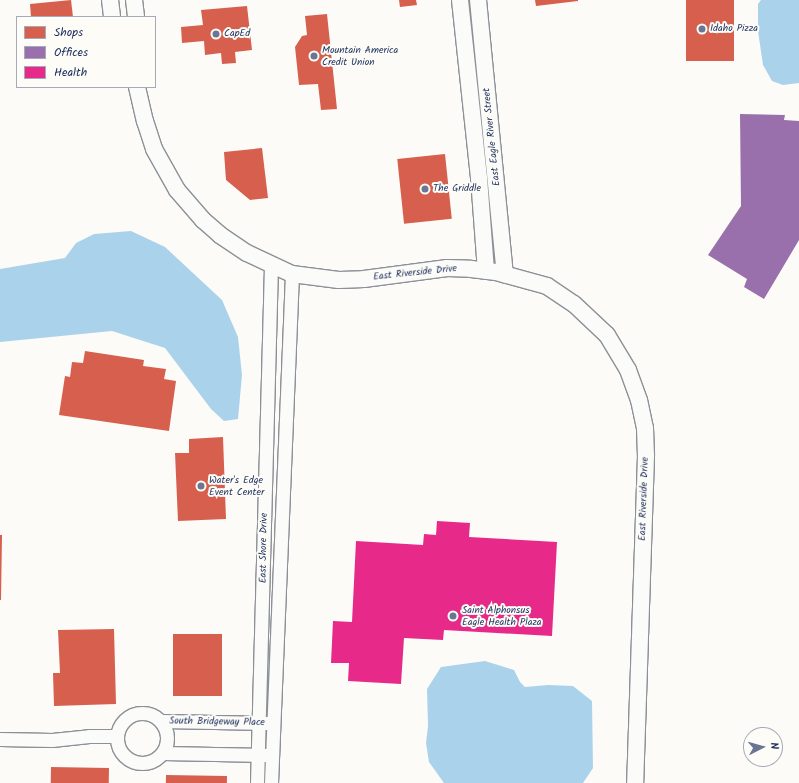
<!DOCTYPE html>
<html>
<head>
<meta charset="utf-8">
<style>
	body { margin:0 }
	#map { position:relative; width:799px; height:783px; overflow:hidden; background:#fcfbf8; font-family:Kalam,sans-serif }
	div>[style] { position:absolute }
	.water>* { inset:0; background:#aad3eb }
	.shops>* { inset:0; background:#d6604d; transform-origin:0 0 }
	.offices>* { inset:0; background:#9970ab }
	.health>* { inset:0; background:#e7298a }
	.roads { filter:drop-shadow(1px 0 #8c9097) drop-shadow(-1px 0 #8c9097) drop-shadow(0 1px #8c9097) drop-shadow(0 -1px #8c9097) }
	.minor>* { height:13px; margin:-6.5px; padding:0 6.5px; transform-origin:6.5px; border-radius:6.5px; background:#fbfbf9 }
	.minor>.ring { margin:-6.5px; padding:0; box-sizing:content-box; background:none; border:13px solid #fbfbf9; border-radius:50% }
	.tertiary>* { height:16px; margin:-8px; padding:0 8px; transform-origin:8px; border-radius:8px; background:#fbfbf9 }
	.dots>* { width:11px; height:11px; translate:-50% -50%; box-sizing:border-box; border:2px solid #fdfcf7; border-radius:50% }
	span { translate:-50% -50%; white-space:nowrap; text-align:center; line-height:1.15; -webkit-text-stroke:4px #fdfcf7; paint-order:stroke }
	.poi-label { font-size:10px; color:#1b2f5e }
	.left { translate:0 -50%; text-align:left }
	.street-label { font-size:10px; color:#1b2f5e }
	.legend { position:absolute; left:16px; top:16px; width:140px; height:72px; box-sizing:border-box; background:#fdfcf7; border:1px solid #a3aaba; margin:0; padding:5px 7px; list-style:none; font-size:12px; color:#1b2f5e }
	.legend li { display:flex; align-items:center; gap:8px; height:20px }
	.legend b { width:20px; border:1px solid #a3aaba }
	.north { position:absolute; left:743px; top:727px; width:40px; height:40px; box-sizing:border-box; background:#fdfcf7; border:1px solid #a3aaba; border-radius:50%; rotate:84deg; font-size:11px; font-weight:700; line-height:16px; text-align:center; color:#1b2f5e }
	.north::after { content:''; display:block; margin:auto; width:14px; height:18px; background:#6a7694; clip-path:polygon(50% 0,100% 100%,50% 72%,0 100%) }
</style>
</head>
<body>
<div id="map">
	<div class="water">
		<i style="clip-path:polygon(761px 0,799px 0,799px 83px,783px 85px,772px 81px,763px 65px,758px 31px,758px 4px)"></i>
		<i style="clip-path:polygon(131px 231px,165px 247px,222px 300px,238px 337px,242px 375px,238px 419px,224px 421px,211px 409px,165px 348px,112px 331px,0 342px,0 269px,65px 258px,76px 243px,94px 234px)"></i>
		<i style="clip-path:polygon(485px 661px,514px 670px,520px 682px,525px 687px,548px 685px,573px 686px,592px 701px,593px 768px,583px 783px,444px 783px,429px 762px,426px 743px,428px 726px,427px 689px,441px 667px)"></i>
	</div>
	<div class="shops">
		<i style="clip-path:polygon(71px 0,73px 17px,31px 17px,30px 4px)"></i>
		<i style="clip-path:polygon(399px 0,416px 0,417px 5px,400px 7px)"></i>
		<i style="clip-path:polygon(535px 0,578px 0,578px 1px,536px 6px)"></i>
		<i style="left:686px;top:0;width:48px;height:61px"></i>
		<i style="clip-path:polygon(247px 6px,252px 50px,235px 52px,236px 63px,222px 64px,221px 53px,205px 55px,204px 41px,182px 43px,181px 27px,203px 25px,201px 10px)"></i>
		<i style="clip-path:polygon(327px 14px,337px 109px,321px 110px,318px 84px,299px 85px,295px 47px,302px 36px,307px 35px,305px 16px)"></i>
		<i style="clip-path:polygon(262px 148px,268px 198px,250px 200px,226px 180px,224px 152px)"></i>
		<i style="left:445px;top:154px;width:65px;height:48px;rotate:84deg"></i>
		<i style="clip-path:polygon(85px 351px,144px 360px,143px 366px,166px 369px,164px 379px,176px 381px,169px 431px,59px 415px,65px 376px,70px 377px,72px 362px,83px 363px)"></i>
		<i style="clip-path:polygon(223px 437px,226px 519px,178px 521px,175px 453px,189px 453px,189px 439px)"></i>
		<i style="clip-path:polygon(0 535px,2px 535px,1px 600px,0 600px)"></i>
		<i style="clip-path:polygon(114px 629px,116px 704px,54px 706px,53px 673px,60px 673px,58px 630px)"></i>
		<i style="left:173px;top:634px;width:49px;height:62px"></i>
		<i style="left:51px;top:767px;width:58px;height:16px;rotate:1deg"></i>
		<i style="left:166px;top:775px;width:61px;height:8px;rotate:1deg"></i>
	</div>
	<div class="offices">
		<i style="clip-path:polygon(740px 114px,785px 115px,784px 120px,799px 121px,799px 240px,764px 299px,744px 287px,747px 279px,708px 255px,741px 206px)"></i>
	</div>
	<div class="health">
		<i style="clip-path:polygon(437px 521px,470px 523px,469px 537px,557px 542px,552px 636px,444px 630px,443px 640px,404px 638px,401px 684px,348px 681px,349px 663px,331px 663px,333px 621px,352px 622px,356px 541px,423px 545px,424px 534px,436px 535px)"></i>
	</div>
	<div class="roads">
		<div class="minor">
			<i class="ring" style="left:117px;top:713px;width:37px;height:37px"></i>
			<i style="left:162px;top:721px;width:105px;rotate:1.1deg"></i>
			<i style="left:0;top:739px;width:52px;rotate:1.1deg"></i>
			<i style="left:52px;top:740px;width:37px;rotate:-6deg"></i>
			<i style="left:89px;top:736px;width:28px"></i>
			<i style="left:163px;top:753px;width:104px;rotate:1.1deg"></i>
			<i style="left:257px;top:783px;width:518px;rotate:-88.45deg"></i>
			<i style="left:271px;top:783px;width:509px;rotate:-87.64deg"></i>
		</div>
		<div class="tertiary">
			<i style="left:110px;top:0;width:17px;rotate:83deg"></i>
			<i style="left:134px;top:0;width:17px;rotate:83deg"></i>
			<i style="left:460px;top:0;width:179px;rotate:83.9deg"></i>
			<i style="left:479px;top:178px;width:93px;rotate:85.7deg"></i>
			<i style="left:478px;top:0;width:276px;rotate:84.4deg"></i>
			<i style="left:137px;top:87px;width:35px;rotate:77deg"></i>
			<i style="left:145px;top:121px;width:29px;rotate:72deg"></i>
			<i style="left:154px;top:149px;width:47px;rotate:60.7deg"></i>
			<i style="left:177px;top:190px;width:40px;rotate:49deg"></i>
			<i style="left:203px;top:220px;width:23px;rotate:41deg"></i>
			<i style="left:220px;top:235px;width:32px;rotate:34deg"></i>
			<i style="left:247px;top:253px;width:50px;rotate:25deg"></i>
			<i style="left:292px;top:274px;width:47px;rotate:7.3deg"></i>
			<i style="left:339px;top:280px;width:25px;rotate:-2deg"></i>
			<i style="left:364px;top:279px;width:84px;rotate:-7.5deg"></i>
			<i style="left:447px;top:268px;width:24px;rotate:2deg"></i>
			<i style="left:471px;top:269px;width:25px;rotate:7deg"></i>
			<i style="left:496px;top:272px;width:53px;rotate:15.4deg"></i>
			<i style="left:547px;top:286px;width:32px;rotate:34deg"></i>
			<i style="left:574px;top:304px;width:45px;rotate:43.2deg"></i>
			<i style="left:607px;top:335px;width:41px;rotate:59deg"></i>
			<i style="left:628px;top:370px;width:32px;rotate:70deg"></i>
			<i style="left:639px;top:400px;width:29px;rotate:78deg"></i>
			<i style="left:645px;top:428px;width:28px;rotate:88deg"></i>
			<i style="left:646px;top:456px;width:327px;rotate:91.9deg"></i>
		</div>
	</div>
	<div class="dots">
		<i style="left:702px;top:29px;background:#6a7694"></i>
		<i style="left:216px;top:34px;background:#6a7694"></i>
		<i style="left:314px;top:56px;background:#6a7694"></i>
		<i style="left:425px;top:189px;background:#6a7694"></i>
		<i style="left:201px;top:486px;background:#6a7694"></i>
		<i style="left:453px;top:616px;background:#6a7694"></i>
	</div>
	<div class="poi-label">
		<span class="left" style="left:710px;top:29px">Idaho Pizza</span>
		<span class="left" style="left:224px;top:34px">CapEd</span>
		<span class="left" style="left:322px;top:56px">Mountain America<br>Credit Union</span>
		<span class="left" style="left:433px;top:189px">The Griddle</span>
		<span class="left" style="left:209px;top:486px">Water's Edge<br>Event Center</span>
		<span class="left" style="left:462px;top:616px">Saint Alphonsus<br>Eagle Health Plaza</span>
	</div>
	<div class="street-label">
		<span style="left:492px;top:137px;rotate:-96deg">East Eagle River Street</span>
		<span style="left:415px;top:273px;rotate:-6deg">East Riverside Drive</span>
		<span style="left:644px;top:499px;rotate:-88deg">East Riverside Drive</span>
		<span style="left:264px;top:548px;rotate:-89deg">East Shore Drive</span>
		<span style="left:217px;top:722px;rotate:1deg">South Bridgeway Place</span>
	</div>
	<ul class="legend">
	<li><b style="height:11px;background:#d6604d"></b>Shops</li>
	<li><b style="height:11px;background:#9970ab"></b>Offices</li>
	<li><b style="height:11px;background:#e7298a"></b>Health</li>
	</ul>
	<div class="north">N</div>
</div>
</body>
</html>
